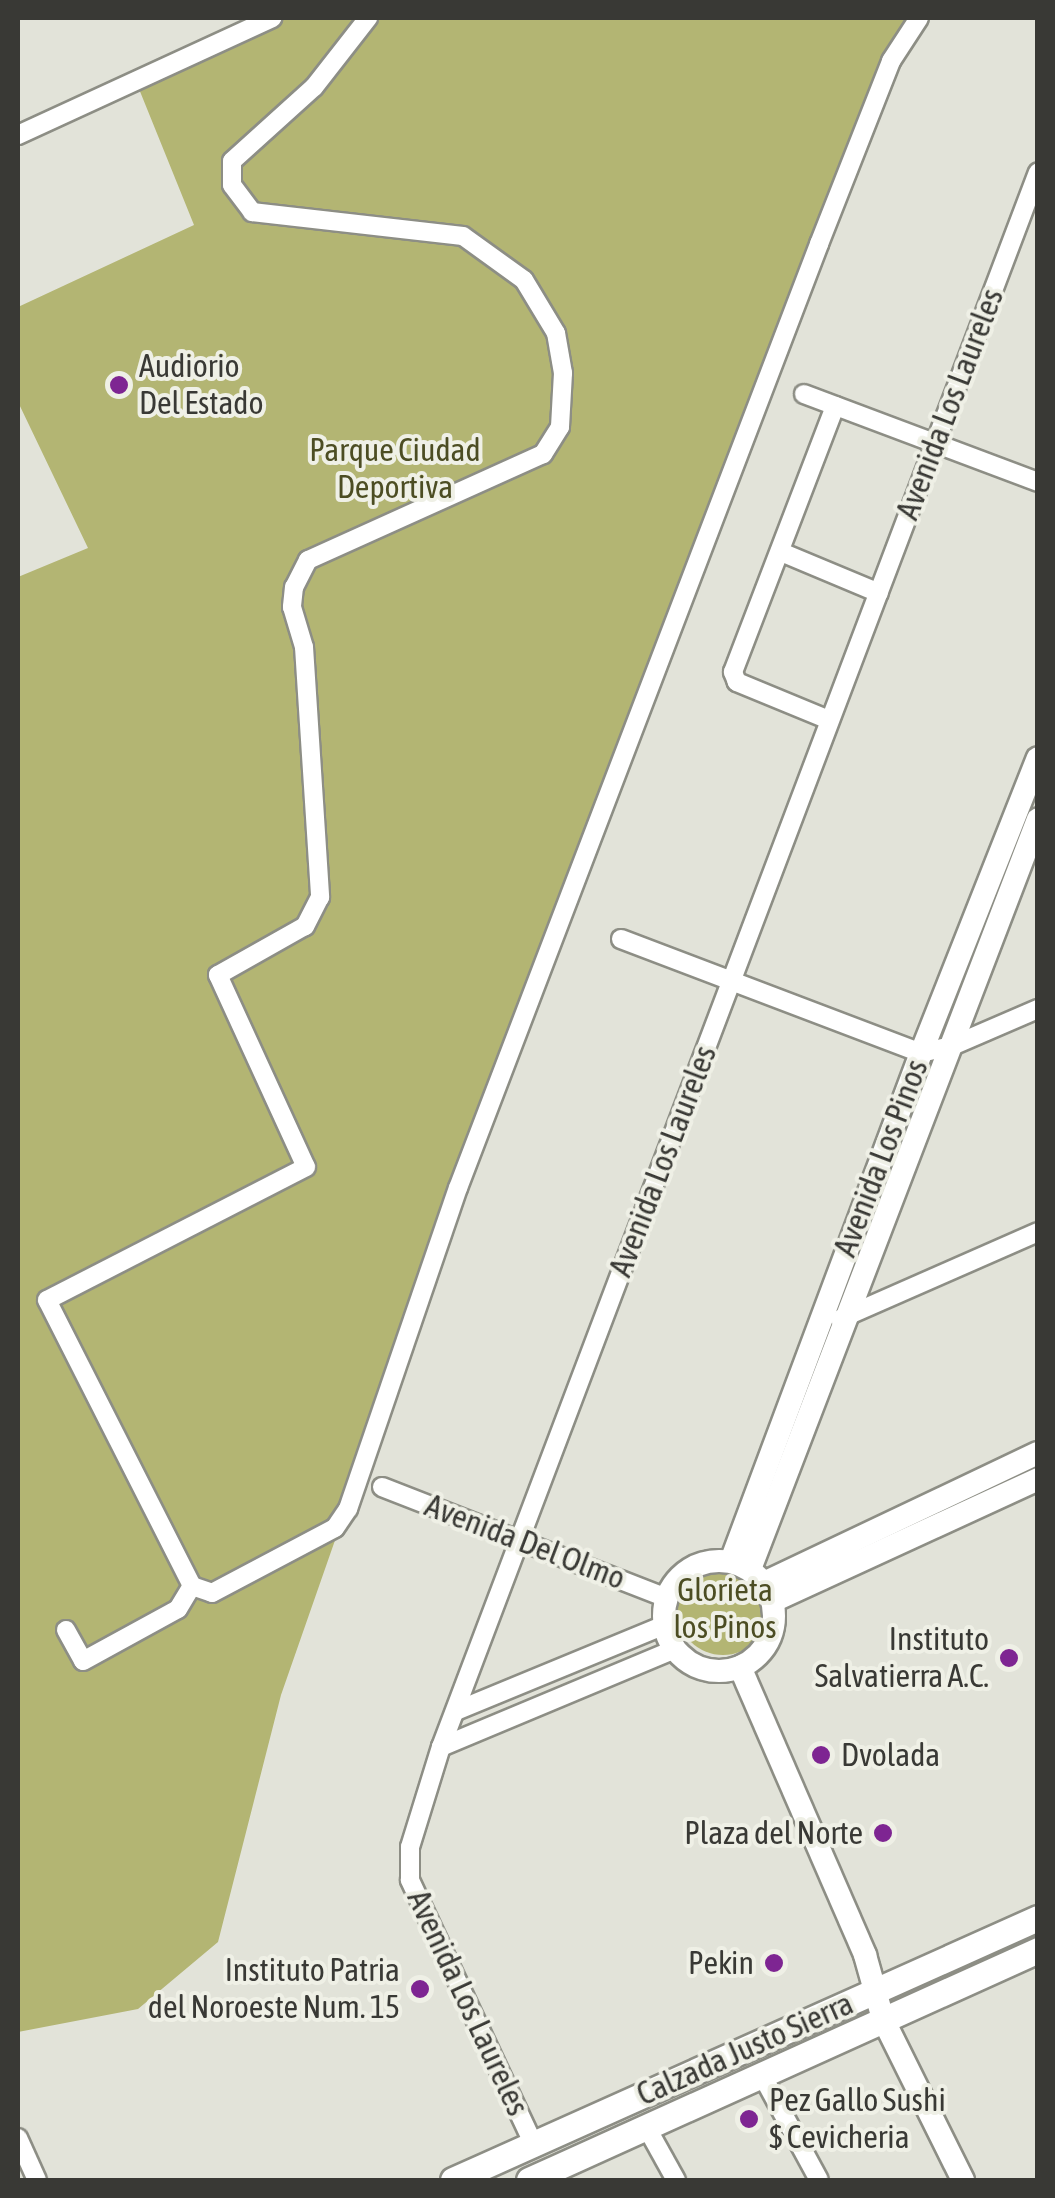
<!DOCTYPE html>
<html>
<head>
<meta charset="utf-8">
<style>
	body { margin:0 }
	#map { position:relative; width:1055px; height:2198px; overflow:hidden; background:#e2e3d9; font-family:"Asap Condensed",sans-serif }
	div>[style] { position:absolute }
	.green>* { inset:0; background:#b3b573 }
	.round { border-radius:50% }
	.roads { filter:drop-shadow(2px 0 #8d8e85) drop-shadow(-2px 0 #8d8e85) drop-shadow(0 2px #8d8e85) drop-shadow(0 -2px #8d8e85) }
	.street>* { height:18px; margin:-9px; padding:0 9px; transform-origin:9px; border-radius:9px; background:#fff }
	.secondary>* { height:22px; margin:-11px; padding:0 11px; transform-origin:11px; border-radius:11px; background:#fff }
	.secondary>.ring { margin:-11px; padding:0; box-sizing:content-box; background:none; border:22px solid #fff; border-radius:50% }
	.primary>* { height:25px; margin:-12.5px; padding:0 12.5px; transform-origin:12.5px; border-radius:12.5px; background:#fff }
	.dots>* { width:28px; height:28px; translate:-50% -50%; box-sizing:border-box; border:5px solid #eff0e6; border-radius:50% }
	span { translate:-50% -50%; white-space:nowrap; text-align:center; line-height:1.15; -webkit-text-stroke:8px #eff0e6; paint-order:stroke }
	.poi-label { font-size:32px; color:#393935 }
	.left { translate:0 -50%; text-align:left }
	.right { translate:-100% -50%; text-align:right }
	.street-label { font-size:32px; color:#393935 }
	.park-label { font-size:32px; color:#4c4d23 }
	.frame { position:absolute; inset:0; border:20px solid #393935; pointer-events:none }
</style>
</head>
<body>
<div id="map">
	<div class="green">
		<i style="clip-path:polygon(270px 18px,905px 18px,458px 1188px,281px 1695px,218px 1942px,138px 2009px,18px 2032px,18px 577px,88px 548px,18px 402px,18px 307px,194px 225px,137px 84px)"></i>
		<i class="round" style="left:677px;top:1563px;width:92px;height:92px"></i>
	</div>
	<div class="roads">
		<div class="street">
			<i style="left:368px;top:18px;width:88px;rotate:128deg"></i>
			<i style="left:314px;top:87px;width:110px;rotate:137.9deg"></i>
			<i style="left:232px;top:161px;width:24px;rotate:90deg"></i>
			<i style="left:232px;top:185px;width:34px;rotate:53deg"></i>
			<i style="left:252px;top:212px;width:212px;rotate:6.5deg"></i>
			<i style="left:463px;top:236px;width:75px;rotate:35.8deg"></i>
			<i style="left:524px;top:280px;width:62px;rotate:58.9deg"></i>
			<i style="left:556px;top:333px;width:41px;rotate:80.1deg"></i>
			<i style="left:563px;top:373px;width:54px;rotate:93.2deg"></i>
			<i style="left:560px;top:427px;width:32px;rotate:122deg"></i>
			<i style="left:543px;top:454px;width:258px;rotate:155.7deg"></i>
			<i style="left:308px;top:560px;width:30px;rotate:117deg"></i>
			<i style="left:294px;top:587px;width:20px;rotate:96deg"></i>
			<i style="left:292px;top:607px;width:42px;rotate:73.3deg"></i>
			<i style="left:304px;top:647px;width:251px;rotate:86.3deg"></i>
			<i style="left:320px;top:897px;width:33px;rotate:117deg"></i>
			<i style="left:305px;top:926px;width:100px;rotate:150.6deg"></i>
			<i style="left:218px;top:975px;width:211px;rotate:65.4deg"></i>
			<i style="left:306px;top:1167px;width:291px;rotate:152.8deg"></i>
			<i style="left:47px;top:1300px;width:321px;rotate:63.1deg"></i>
			<i style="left:192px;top:1586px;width:21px;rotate:19deg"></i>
			<i style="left:212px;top:1593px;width:139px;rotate:-27.9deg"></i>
			<i style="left:335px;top:1528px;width:23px;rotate:-56deg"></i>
			<i style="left:348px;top:1509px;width:339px;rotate:-71.1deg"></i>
			<i style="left:458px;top:1188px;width:1011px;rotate:-69.07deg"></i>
			<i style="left:819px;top:244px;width:197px;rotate:-68.5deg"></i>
			<i style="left:891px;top:61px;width:51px;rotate:-56.9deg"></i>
			<i style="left:18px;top:135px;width:280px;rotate:-24.7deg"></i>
			<i style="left:804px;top:394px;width:250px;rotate:20.6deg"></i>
			<i style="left:781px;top:552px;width:106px;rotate:22.7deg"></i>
			<i style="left:829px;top:720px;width:100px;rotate:-157.6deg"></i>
			<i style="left:737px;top:682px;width:11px;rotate:-112deg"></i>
			<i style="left:733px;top:672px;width:285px;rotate:-69deg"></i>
			<i style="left:621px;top:939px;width:321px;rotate:20.8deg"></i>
			<i style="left:921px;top:1053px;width:32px;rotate:-13deg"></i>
			<i style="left:952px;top:1046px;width:94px;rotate:-23.3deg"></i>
			<i style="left:840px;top:1319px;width:216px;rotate:-23.7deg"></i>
			<i style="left:382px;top:1487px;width:306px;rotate:21.3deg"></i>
			<i style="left:66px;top:1630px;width:35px;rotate:61deg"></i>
			<i style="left:83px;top:1661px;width:108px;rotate:-28.7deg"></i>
			<i style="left:178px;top:1609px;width:27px;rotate:-59deg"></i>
			<i style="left:456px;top:1711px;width:226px;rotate:-22.4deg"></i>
			<i style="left:441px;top:1747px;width:254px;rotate:-22.7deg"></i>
			<i style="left:762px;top:2075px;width:119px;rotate:61.5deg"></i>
			<i style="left:647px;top:2128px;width:60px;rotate:60.9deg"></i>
			<i style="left:18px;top:2138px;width:46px;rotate:65.7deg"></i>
			<i style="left:534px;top:2145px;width:293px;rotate:-115.1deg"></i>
			<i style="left:410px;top:1880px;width:33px;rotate:-90deg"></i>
			<i style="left:410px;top:1847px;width:105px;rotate:-72.8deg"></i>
			<i style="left:441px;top:1747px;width:1684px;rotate:-69.24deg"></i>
		</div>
		<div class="secondary">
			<i style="left:731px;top:1561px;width:542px;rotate:-69.49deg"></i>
			<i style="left:921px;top:1053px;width:317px;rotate:-68.4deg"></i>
			<i class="ring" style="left:664px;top:1561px;width:88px;height:88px"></i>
			<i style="left:750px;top:1569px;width:803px;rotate:-68.99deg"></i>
			<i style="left:764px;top:1583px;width:303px;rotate:-25.4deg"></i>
			<i style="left:773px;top:1601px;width:292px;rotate:-24.7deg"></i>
			<i style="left:740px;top:1667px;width:314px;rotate:66.5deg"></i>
			<i style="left:865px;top:1955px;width:66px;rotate:74.3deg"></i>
			<i style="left:883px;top:2019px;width:180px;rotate:63.6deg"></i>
		</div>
		<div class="primary">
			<i style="left:453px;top:2180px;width:641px;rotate:-24.13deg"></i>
			<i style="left:529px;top:2180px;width:559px;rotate:-24.32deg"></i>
		</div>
	</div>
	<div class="dots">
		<i style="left:119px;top:385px;background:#7e2592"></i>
		<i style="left:1009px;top:1658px;background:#7e2592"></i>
		<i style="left:821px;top:1755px;background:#7e2592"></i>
		<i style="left:883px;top:1833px;background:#7e2592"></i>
		<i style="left:774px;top:1963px;background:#7e2592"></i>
		<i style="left:420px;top:1989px;background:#7e2592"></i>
		<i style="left:749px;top:2119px;background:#7e2592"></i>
	</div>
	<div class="poi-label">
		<span class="left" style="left:139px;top:385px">Audiorio<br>Del Estado</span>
		<span class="right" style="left:989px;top:1658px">Instituto<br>Salvatierra A.C.</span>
		<span class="left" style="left:841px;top:1755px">Dvolada</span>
		<span class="right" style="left:863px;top:1833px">Plaza del Norte</span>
		<span class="right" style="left:754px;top:1963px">Pekin</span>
		<span class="right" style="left:400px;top:1989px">Instituto Patria<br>del Noroeste Num. 15</span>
		<span class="left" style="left:769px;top:2119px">Pez Gallo Sushi<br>$ Cevicheria</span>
	</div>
	<div class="street-label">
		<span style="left:950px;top:404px;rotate:-69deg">Avenida Los Laureles</span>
		<span style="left:881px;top:1158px;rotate:-69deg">Avenida Los Pinos</span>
		<span style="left:663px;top:1161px;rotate:-69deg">Avenida Los Laureles</span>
		<span style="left:525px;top:1542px;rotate:21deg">Avenida Del Olmo</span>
		<span style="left:468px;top:2003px;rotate:65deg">Avenida Los Laureles</span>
		<span style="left:745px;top:2049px;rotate:-24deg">Calzada Justo Sierra</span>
	</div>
	<div class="park-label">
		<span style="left:395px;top:469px">Parque Ciudad<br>Deportiva</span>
		<span style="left:725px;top:1609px">Glorieta<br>los Pinos</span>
	</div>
	<div class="frame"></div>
</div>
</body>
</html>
